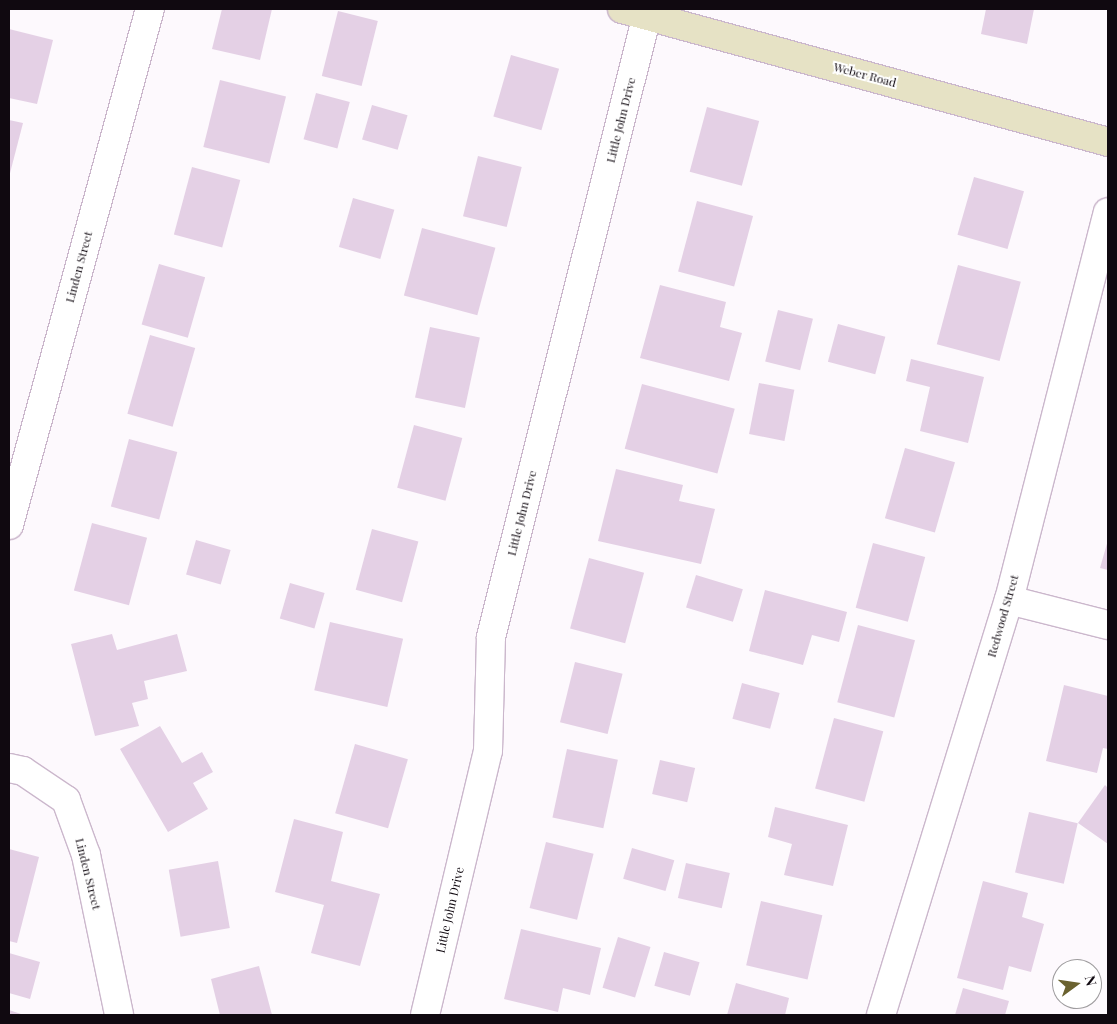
<!DOCTYPE html>
<html>
<head>
<meta charset="utf-8">
<style>
	body { margin:0 }
	#map { position:relative; width:1117px; height:1024px; overflow:hidden; background:#fdf9fd; font-family:"Playfair Display",serif }
	div>[style] { position:absolute }
	.building>* { inset:0; background:#e4d0e5; transform-origin:0 0 }
	.roads { filter:drop-shadow(1px 0 #cbb7cc) drop-shadow(-1px 0 #cbb7cc) drop-shadow(0 1px #cbb7cc) drop-shadow(0 -1px #cbb7cc) }
	.street>* { height:28px; margin:-14px; padding:0 14px; transform-origin:14px; border-radius:14px; background:#fff }
	.secondary>* { height:28px; margin:-14px; padding:0 14px; transform-origin:14px; border-radius:14px; background:#e6e2c5 }
	span { translate:-50% -50%; white-space:nowrap; text-align:center; line-height:1.15; -webkit-text-stroke:4px #fff; paint-order:stroke }
	.street-label { font-size:12px; color:#100910 }
	.frame { position:absolute; inset:0; border:10px solid #100910; pointer-events:none }
	.north { position:absolute; left:1052px; top:959px; width:50px; height:50px; box-sizing:border-box; background:#fff; border:1px solid #9f9d9f; border-radius:50%; rotate:76deg; font-size:14px; font-weight:700; line-height:20px; text-align:center; color:#100910 }
	.north::after { content:''; display:block; margin:auto; width:18px; height:22px; background:#6a622f; clip-path:polygon(50% 0,100% 100%,50% 72%,0 100%) }
</style>
</head>
<body>
<div id="map">
	<div class="building">
		<i style="clip-path:polygon(222px 9px,272px 9px,260px 60px,212px 49px)"></i>
		<i style="clip-path:polygon(986px 9px,1034px 9px,1027px 44px,981px 34px)"></i>
		<i style="left:338px;top:11px;width:41px;height:67px;rotate:14deg"></i>
		<i style="clip-path:polygon(9px 29px,53px 40px,37px 104px,9px 98px)"></i>
		<i style="left:511px;top:55px;width:50px;height:64px;rotate:16deg"></i>
		<i style="left:220px;top:80px;width:68px;height:69px;rotate:14deg"></i>
		<i style="left:316px;top:93px;width:35px;height:48px;rotate:15deg"></i>
		<i style="left:372px;top:105px;width:37px;height:36px;rotate:16deg"></i>
		<i style="left:707px;top:107px;width:54px;height:67px;rotate:15deg"></i>
		<i style="clip-path:polygon(9px 120px,23px 123px,9px 177px)"></i>
		<i style="left:478px;top:156px;width:45px;height:62px;rotate:14deg"></i>
		<i style="left:192px;top:167px;width:50px;height:70px;rotate:15deg"></i>
		<i style="left:974px;top:177px;width:52px;height:60px;rotate:16deg"></i>
		<i style="left:353px;top:198px;width:43px;height:51px;rotate:16deg"></i>
		<i style="left:697px;top:201px;width:58px;height:73px;rotate:15deg"></i>
		<i style="left:422px;top:228px;width:76px;height:70px;rotate:15deg"></i>
		<i style="left:159px;top:264px;width:48px;height:63px;rotate:16deg"></i>
		<i style="left:958px;top:265px;width:65px;height:82px;rotate:15deg"></i>
		<i style="clip-path:polygon(660px 285px,726px 302px,720px 327px,742px 333px,729px 381px,640px 358px)"></i>
		<i style="left:778px;top:310px;width:36px;height:53px;rotate:14deg"></i>
		<i style="left:838px;top:324px;width:49px;height:39px;rotate:15deg"></i>
		<i style="left:430px;top:327px;width:51px;height:72px;rotate:12deg"></i>
		<i style="left:150px;top:335px;width:47px;height:82px;rotate:16deg"></i>
		<i style="clip-path:polygon(911px 359px,984px 377px,968px 443px,920px 431px,930px 387px,906px 381px)"></i>
		<i style="left:759px;top:383px;width:36px;height:52px;rotate:11deg"></i>
		<i style="left:642px;top:384px;width:96px;height:67px;rotate:15deg"></i>
		<i style="left:414px;top:425px;width:50px;height:65px;rotate:15deg"></i>
		<i style="left:129px;top:439px;width:50px;height:70px;rotate:15deg"></i>
		<i style="left:905px;top:448px;width:52px;height:73px;rotate:16deg"></i>
		<i style="clip-path:polygon(616px 469px,683px 485px,679px 501px,715px 509px,701px 564px,598px 541px)"></i>
		<i style="left:92px;top:523px;width:57px;height:70px;rotate:15deg"></i>
		<i style="left:372px;top:529px;width:48px;height:63px;rotate:15deg"></i>
		<i style="left:196px;top:540px;width:36px;height:36px;rotate:16deg"></i>
		<i style="clip-path:polygon(1108px 540px,1108px 570px,1100px 568px)"></i>
		<i style="left:873px;top:543px;width:54px;height:67px;rotate:15deg"></i>
		<i style="left:589px;top:558px;width:57px;height:73px;rotate:15deg"></i>
		<i style="left:696px;top:575px;width:49px;height:34px;rotate:17deg"></i>
		<i style="left:290px;top:583px;width:36px;height:37px;rotate:16deg"></i>
		<i style="clip-path:polygon(765px 590px,847px 612px,839px 642px,812px 635px,803px 665px,749px 651px)"></i>
		<i style="left:330px;top:622px;width:75px;height:70px;rotate:13deg"></i>
		<i style="left:858px;top:625px;width:59px;height:80px;rotate:15deg"></i>
		<i style="clip-path:polygon(112px 634px,117px 650px,177px 634px,187px 671px,144px 681px,148px 699px,132px 703px,139px 726px,95px 736px,71px 644px)"></i>
		<i style="left:575px;top:662px;width:49px;height:62px;rotate:14deg"></i>
		<i style="left:742px;top:683px;width:39px;height:37px;rotate:15deg"></i>
		<i style="clip-path:polygon(1064px 685px,1108px 696px,1108px 749px,1103px 748px,1097px 773px,1046px 761px)"></i>
		<i style="left:834px;top:718px;width:51px;height:73px;rotate:15deg"></i>
		<i style="clip-path:polygon(160px 726px,182px 763px,202px 752px,213px 772px,193px 783px,208px 809px,168px 832px,120px 749px)"></i>
		<i style="left:355px;top:744px;width:55px;height:72px;rotate:16deg"></i>
		<i style="left:567px;top:749px;width:52px;height:70px;rotate:12deg"></i>
		<i style="left:660px;top:760px;width:36px;height:35px;rotate:13deg"></i>
		<i style="clip-path:polygon(1105px 785px,1108px 788px,1108px 844px,1078px 823px)"></i>
		<i style="clip-path:polygon(775px 807px,848px 825px,833px 886px,784px 875px,792px 844px,768px 837px)"></i>
		<i style="left:1029px;top:812px;width:50px;height:62px;rotate:13deg"></i>
		<i style="clip-path:polygon(294px 819px,343px 832px,331px 881px,380px 894px,360px 966px,311px 953px,324px 905px,275px 892px)"></i>
		<i style="left:546px;top:842px;width:49px;height:68px;rotate:14deg"></i>
		<i style="left:632px;top:848px;width:44px;height:32px;rotate:16deg"></i>
		<i style="clip-path:polygon(9px 849px,39px 857px,17px 943px,9px 941px)"></i>
		<i style="left:218px;top:861px;width:68px;height:50px;rotate:80deg"></i>
		<i style="left:686px;top:863px;width:45px;height:36px;rotate:13deg"></i>
		<i style="clip-path:polygon(983px 881px,1028px 893px,1022px 917px,1044px 924px,1031px 972px,1009px 966px,1003px 990px,957px 978px)"></i>
		<i style="left:761px;top:901px;width:63px;height:66px;rotate:13deg"></i>
		<i style="clip-path:polygon(521px 929px,601px 948px,590px 995px,563px 988px,558px 1012px,504px 999px)"></i>
		<i style="left:618px;top:937px;width:34px;height:53px;rotate:17deg"></i>
		<i style="left:664px;top:952px;width:37px;height:35px;rotate:16deg"></i>
		<i style="clip-path:polygon(9px 953px,40px 962px,30px 999px,9px 993px)"></i>
		<i style="clip-path:polygon(259px 966px,272px 1015px,220px 1015px,211px 979px)"></i>
		<i style="clip-path:polygon(736px 983px,789px 998px,785px 1015px,727px 1015px)"></i>
		<i style="clip-path:polygon(963px 988px,1009px 1001px,1005px 1015px,955px 1015px)"></i>
		<i style="clip-path:polygon(9px 1010px,24px 1015px,9px 1015px)"></i>
	</div>
	<div class="roads">
		<div class="street">
			<i style="left:9px;top:525px;width:535px;rotate:-74.72deg"></i>
			<i style="left:1009px;top:600px;width:102px;rotate:14.2deg"></i>
			<i style="left:9px;top:768px;width:14px;rotate:12deg"></i>
			<i style="left:23px;top:771px;width:52px;rotate:34deg"></i>
			<i style="left:66px;top:800px;width:59px;rotate:70deg"></i>
			<i style="left:86px;top:855px;width:163px;rotate:78.3deg"></i>
			<i style="left:425px;top:1015px;width:271px;rotate:-76.6deg"></i>
			<i style="left:488px;top:751px;width:114px;rotate:-88.5deg"></i>
			<i style="left:491px;top:637px;width:641px;rotate:-75.92deg"></i>
			<i style="left:881px;top:1015px;width:434px;rotate:-72.9deg"></i>
			<i style="left:1009px;top:600px;width:400px;rotate:-75.7deg"></i>
		</div>
		<div class="secondary">
			<i style="left:622px;top:9px;width:504px;rotate:15.3deg"></i>
		</div>
	</div>
	<div class="street-label">
		<span style="left:865px;top:75px;rotate:15deg">Weber Road</span>
		<span style="left:621px;top:120px;rotate:-76deg">Little John Drive</span>
		<span style="left:79px;top:267px;rotate:-75deg">Linden Street</span>
		<span style="left:522px;top:513px;rotate:-76deg">Little John Drive</span>
		<span style="left:1003px;top:616px;rotate:-74deg">Redwood Street</span>
		<span style="left:88px;top:874px;rotate:76deg">Linden Street</span>
		<span style="left:450px;top:910px;rotate:-77deg">Little John Drive</span>
	</div>
	<div class="frame"></div>
	<div class="north">N</div>
</div>
</body>
</html>
